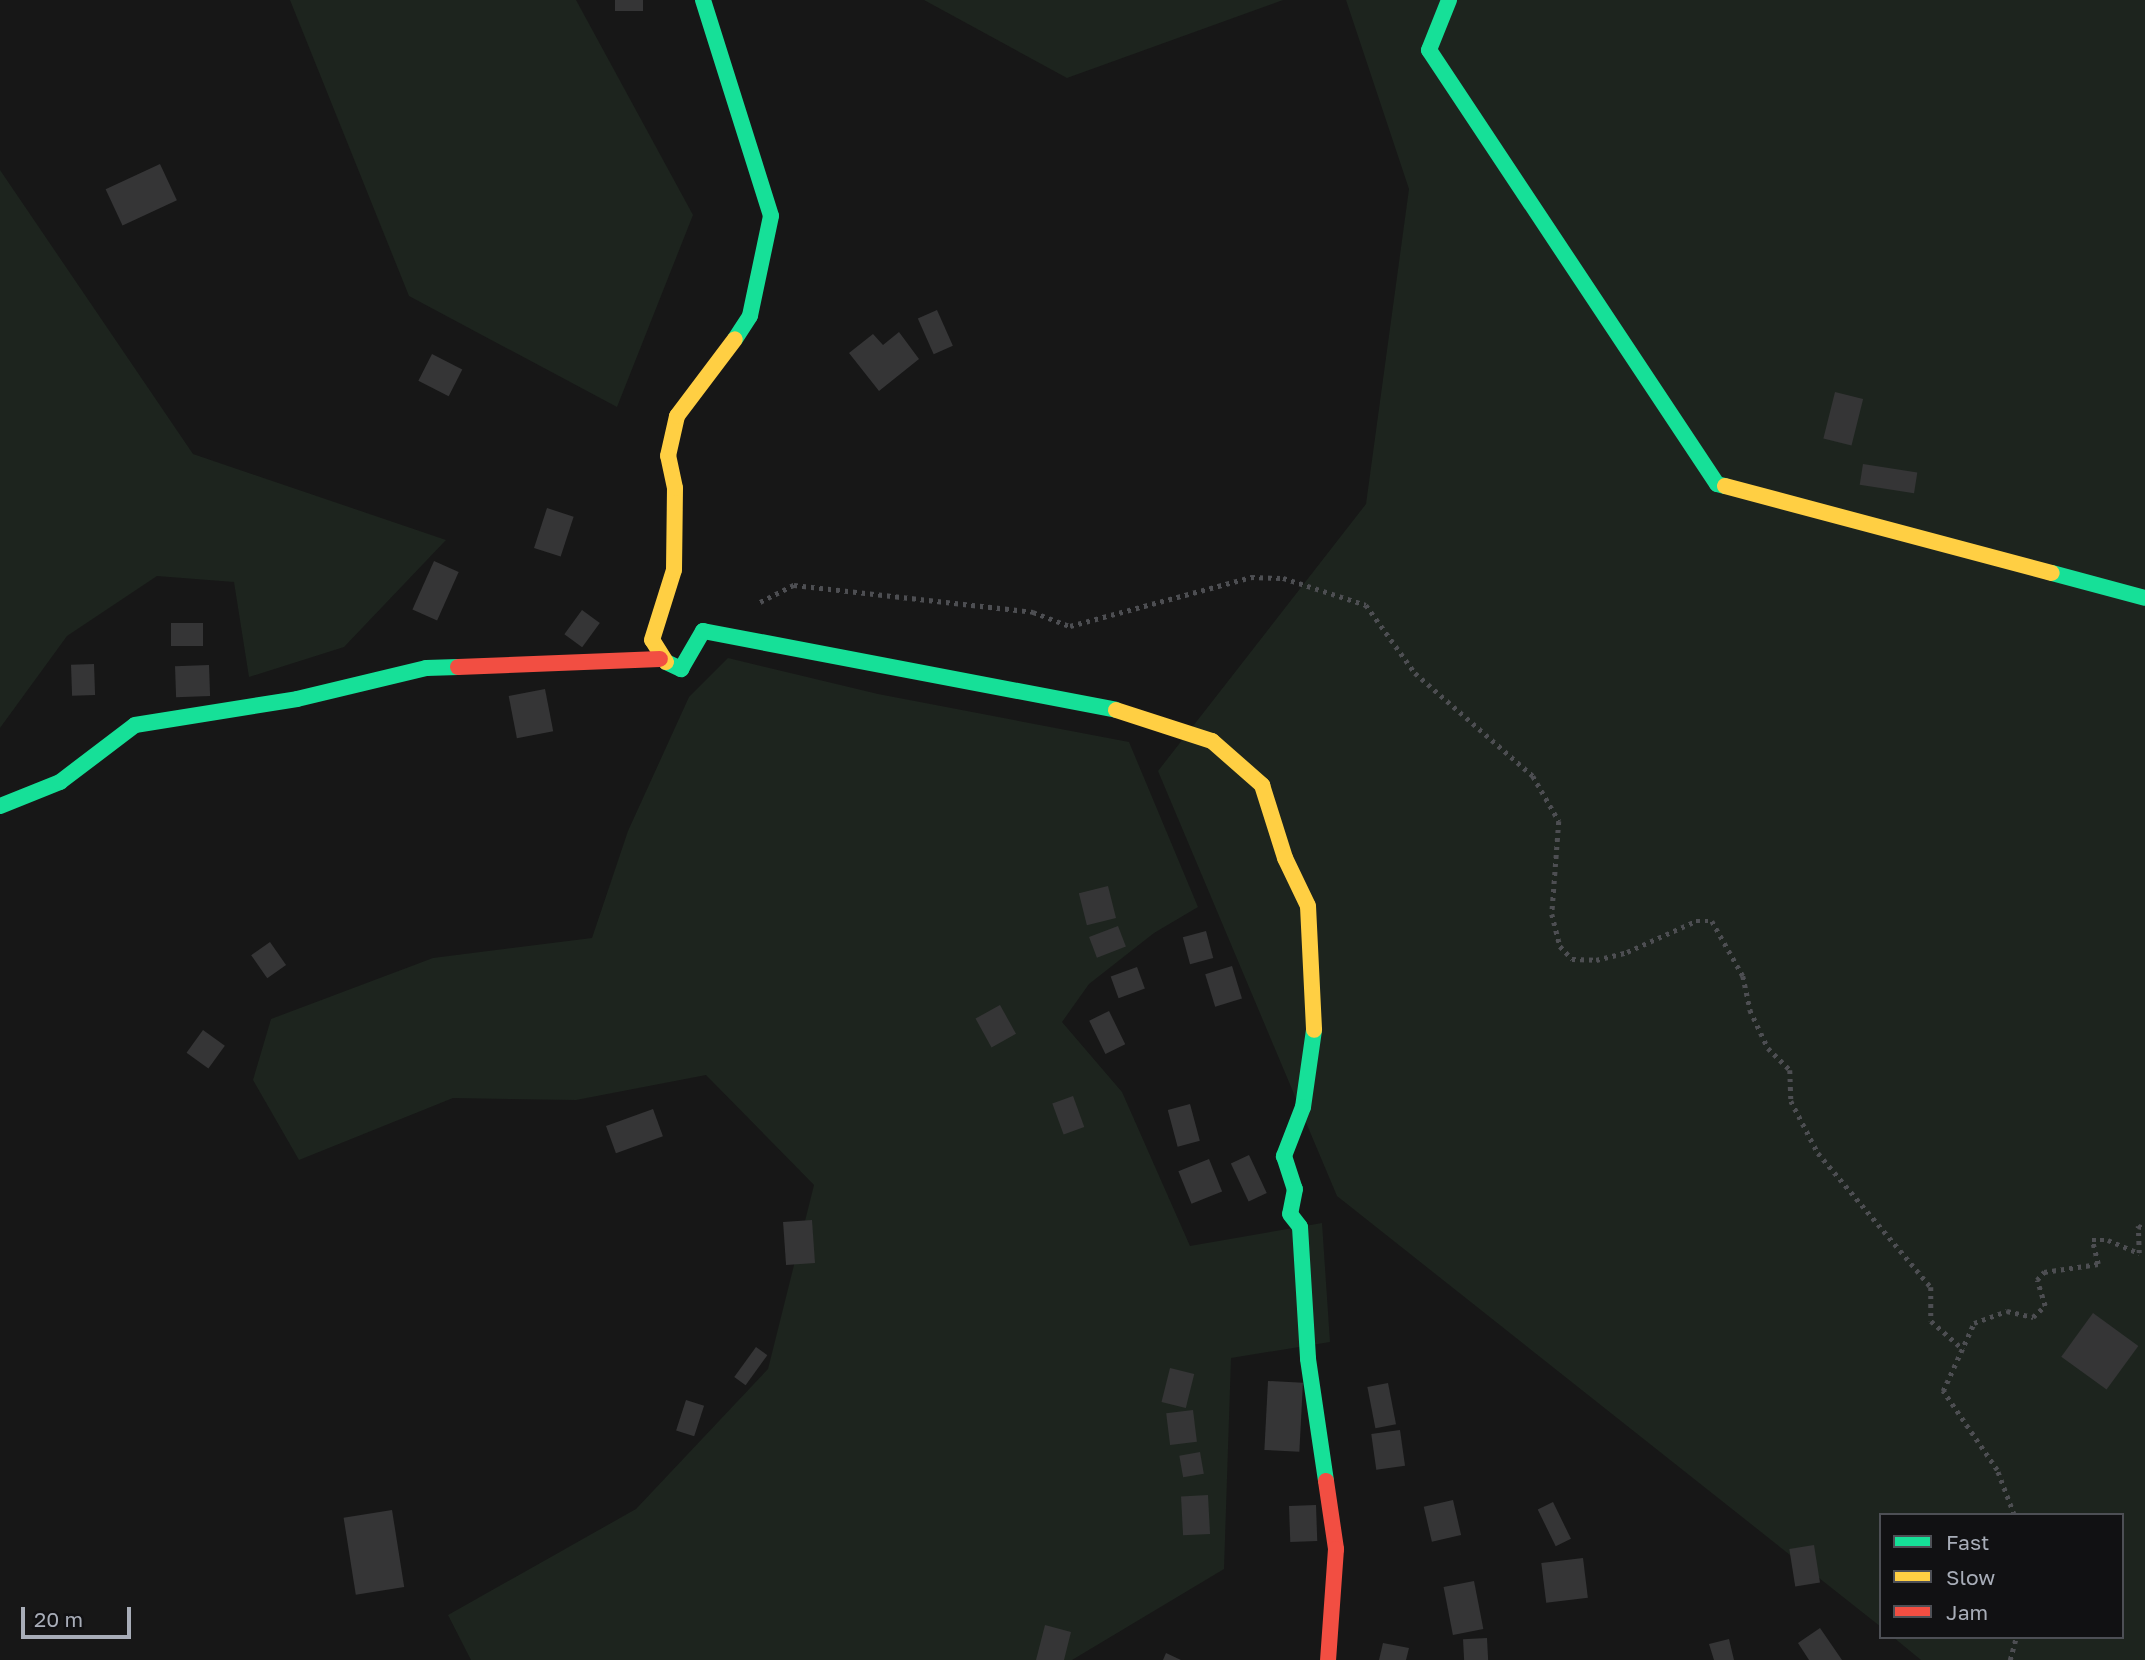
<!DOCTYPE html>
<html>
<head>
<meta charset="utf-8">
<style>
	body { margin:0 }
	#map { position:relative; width:2145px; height:1660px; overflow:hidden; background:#171717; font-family:"Golos Text",sans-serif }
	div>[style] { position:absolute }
	.green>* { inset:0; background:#1d241e }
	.building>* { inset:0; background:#353536; transform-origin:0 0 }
	.path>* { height:4.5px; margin-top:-2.25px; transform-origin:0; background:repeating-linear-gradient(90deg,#4d4e52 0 3.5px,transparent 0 8.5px) }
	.fast>* { height:16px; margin:-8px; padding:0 8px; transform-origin:8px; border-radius:8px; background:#16e098 }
	.slow>* { height:16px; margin:-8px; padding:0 8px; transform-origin:8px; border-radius:8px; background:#ffcf43 }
	.jam>* { height:16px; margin:-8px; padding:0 8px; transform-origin:8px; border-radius:8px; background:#f24e42 }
	span { translate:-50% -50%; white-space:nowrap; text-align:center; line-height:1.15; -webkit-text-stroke:5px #111113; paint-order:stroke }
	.legend { position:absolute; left:1879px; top:1513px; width:245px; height:126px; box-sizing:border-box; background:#111113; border:2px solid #4d4f55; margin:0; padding:9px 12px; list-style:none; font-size:21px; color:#a8adb8 }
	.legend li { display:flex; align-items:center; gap:14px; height:35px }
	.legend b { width:35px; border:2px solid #4d4f55 }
	.scale { position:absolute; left:21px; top:1607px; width:110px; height:32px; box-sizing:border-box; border:4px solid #a8adb8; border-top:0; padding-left:9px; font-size:21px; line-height:24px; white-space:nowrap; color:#a8adb8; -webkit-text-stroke:5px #111113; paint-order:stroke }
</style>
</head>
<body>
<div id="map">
	<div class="green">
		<i style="clip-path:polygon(290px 0,576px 0,693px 215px,617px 407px,409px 296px)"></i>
		<i style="clip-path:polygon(924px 0,1283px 0,1067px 78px)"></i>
		<i style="clip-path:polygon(1346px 0,2145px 0,2145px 1660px,1921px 1660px,1893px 1637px,2122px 1637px,2122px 1515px,1881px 1515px,1881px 1627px,1337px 1196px,1158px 771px,1366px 504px,1409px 189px)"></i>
		<i style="clip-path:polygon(0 170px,193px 454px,446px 540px,344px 647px,249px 677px,234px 582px,157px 576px,67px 636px,0 728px)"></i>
		<i style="clip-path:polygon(728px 658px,878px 694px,1129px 742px,1198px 907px,1154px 933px,1089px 984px,1062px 1022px,1122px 1092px,1190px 1246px,1322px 1223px,1330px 1342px,1231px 1358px,1224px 1569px,1072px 1660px,471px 1660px,448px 1615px,636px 1509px,768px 1369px,814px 1185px,706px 1075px,576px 1100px,453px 1098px,299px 1160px,253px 1080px,271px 1019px,433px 958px,592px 938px,628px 831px,689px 697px)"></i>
	</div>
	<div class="building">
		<i style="left:615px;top:0;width:28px;height:11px"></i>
		<i style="left:160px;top:164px;width:40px;height:60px;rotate:65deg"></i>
		<i style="left:937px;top:310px;width:39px;height:21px;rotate:66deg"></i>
		<i style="clip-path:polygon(899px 332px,919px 359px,879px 391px,849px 353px,873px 334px,883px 345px)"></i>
		<i style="left:432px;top:354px;width:34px;height:30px;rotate:27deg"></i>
		<i style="left:1835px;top:392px;width:29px;height:48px;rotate:14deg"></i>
		<i style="left:1863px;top:464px;width:55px;height:21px;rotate:9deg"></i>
		<i style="left:547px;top:508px;width:28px;height:42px;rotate:18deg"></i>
		<i style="left:434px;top:561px;width:27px;height:53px;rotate:24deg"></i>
		<i style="left:582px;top:610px;width:22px;height:30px;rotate:36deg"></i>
		<i style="left:203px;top:623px;width:23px;height:32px;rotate:90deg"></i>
		<i style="left:94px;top:664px;width:31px;height:23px;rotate:88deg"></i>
		<i style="left:209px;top:665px;width:31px;height:34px;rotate:88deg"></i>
		<i style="left:545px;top:689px;width:43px;height:37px;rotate:79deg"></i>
		<i style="left:1108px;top:886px;width:33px;height:30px;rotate:76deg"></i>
		<i style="left:1118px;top:926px;width:22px;height:31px;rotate:69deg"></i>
		<i style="left:1206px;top:931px;width:28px;height:24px;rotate:75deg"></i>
		<i style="left:270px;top:942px;width:28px;height:23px;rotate:55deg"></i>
		<i style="left:1232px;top:966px;width:34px;height:28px;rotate:73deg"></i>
		<i style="left:1137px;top:967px;width:23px;height:28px;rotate:70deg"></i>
		<i style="left:1000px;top:1005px;width:33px;height:28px;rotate:61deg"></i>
		<i style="left:1109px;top:1011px;width:37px;height:22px;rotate:64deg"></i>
		<i style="left:203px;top:1030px;width:27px;height:28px;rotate:36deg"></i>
		<i style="left:1073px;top:1096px;width:33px;height:22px;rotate:70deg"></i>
		<i style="left:1190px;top:1104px;width:38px;height:23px;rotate:75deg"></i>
		<i style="left:653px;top:1109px;width:29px;height:50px;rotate:70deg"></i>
		<i style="left:1249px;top:1155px;width:42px;height:20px;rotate:65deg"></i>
		<i style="left:1209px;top:1159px;width:35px;height:33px;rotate:68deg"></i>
		<i style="left:812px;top:1220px;width:43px;height:29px;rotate:86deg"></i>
		<i style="left:2093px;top:1313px;width:56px;height:54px;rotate:36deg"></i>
		<i style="left:756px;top:1347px;width:14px;height:37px;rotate:36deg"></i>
		<i style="left:1170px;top:1368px;width:25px;height:35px;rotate:14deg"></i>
		<i style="left:1268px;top:1381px;width:35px;height:69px;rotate:3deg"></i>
		<i style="left:1388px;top:1383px;width:42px;height:21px;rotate:79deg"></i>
		<i style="left:686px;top:1400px;width:19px;height:32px;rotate:18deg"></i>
		<i style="left:1193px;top:1410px;width:32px;height:27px;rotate:83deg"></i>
		<i style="left:1400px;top:1430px;width:36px;height:29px;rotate:82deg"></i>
		<i style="left:1200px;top:1452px;width:22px;height:21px;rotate:80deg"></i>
		<i style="left:1208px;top:1495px;width:39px;height:27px;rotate:87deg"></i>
		<i style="left:1453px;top:1500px;width:36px;height:30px;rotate:77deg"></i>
		<i style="left:1553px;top:1502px;width:41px;height:17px;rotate:64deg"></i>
		<i style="left:1316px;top:1505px;width:36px;height:27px;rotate:88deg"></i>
		<i style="left:392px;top:1510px;width:78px;height:49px;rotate:81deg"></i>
		<i style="left:1814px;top:1545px;width:38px;height:25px;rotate:81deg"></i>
		<i style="left:1583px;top:1558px;width:40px;height:42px;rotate:83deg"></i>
		<i style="left:1474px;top:1581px;width:49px;height:31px;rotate:79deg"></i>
		<i style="clip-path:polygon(1045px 1625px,1071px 1632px,1064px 1660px,1036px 1660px)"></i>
		<i style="clip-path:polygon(1820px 1628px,1842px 1660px,1809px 1660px,1798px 1643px)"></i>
		<i style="left:1487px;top:1638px;width:22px;height:24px;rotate:87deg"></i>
		<i style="clip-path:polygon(1729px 1639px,1734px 1660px,1714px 1660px,1709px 1644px)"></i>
		<i style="clip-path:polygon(1383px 1643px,1409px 1648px,1406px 1660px,1379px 1660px)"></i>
		<i style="clip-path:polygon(1166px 1653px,1181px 1660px,1163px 1660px)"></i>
	</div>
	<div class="path">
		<i style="left:760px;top:602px;width:38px;rotate:-27deg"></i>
		<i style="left:794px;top:585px;width:241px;rotate:6.4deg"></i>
		<i style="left:1033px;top:612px;width:40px;rotate:21deg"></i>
		<i style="left:1070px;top:626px;width:188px;rotate:-15.1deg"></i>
		<i style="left:1251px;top:577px;width:32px;rotate:2deg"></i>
		<i style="left:1283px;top:578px;width:87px;rotate:18deg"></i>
		<i style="left:1366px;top:605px;width:84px;rotate:54.2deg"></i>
		<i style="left:1415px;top:673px;width:157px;rotate:41.1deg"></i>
		<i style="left:1533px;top:776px;width:52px;rotate:60deg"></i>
		<i style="left:1559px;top:821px;width:93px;rotate:94.3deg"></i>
		<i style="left:1552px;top:914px;width:33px;rotate:76deg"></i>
		<i style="left:1560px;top:946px;width:18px;rotate:47deg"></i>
		<i style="left:1572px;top:959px;width:24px;rotate:2deg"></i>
		<i style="left:1596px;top:960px;width:32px;rotate:-14deg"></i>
		<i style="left:1627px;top:952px;width:76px;rotate:-24.2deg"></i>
		<i style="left:1696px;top:921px;width:16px"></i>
		<i style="left:1712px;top:921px;width:63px;rotate:60.6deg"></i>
		<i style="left:1743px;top:976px;width:35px;rotate:78deg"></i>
		<i style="left:1750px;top:1010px;width:42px;rotate:64.7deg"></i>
		<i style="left:1768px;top:1048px;width:31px;rotate:45deg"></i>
		<i style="left:1790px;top:1070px;width:31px;rotate:88deg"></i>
		<i style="left:1791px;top:1101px;width:59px;rotate:62.6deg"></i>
		<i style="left:1818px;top:1153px;width:175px;rotate:49.9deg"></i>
		<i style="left:1931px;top:1287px;width:34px;rotate:90deg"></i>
		<i style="left:1931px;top:1321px;width:43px;rotate:41.2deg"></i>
		<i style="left:2014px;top:1515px;width:48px;rotate:-110.7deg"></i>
		<i style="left:1997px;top:1470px;width:96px;rotate:-124.4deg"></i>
		<i style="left:1943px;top:1391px;width:75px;rotate:-65.5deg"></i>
		<i style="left:1974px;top:1323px;width:35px;rotate:-20deg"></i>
		<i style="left:2007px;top:1311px;width:27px;rotate:13deg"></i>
		<i style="left:2033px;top:1317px;width:16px;rotate:-43deg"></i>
		<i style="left:2045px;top:1306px;width:27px;rotate:-107deg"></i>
		<i style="left:2037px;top:1280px;width:11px;rotate:-49deg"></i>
		<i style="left:2044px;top:1272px;width:55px;rotate:-8.4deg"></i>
		<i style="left:2098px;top:1264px;width:25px;rotate:-104deg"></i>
		<i style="left:2092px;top:1240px;width:16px"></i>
		<i style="left:2108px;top:1240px;width:34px;rotate:23deg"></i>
		<i style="left:2139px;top:1253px;width:27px;rotate:-92deg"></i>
		<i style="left:2138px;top:1226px;width:7px;rotate:16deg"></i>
		<i style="left:2010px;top:1660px;width:24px;rotate:-75deg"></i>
	</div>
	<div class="fast">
		<i style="left:703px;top:0;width:226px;rotate:72.5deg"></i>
		<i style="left:771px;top:216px;width:102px;rotate:101.9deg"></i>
		<i style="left:750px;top:316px;width:27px;rotate:123deg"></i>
		<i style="left:1449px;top:0;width:54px;rotate:111.8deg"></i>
		<i style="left:1429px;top:50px;width:521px;rotate:56.43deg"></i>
		<i style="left:1717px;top:484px;width:8px;rotate:14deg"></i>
		<i style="left:2052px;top:573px;width:96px;rotate:15deg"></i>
		<i style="left:666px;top:662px;width:17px;rotate:25deg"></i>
		<i style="left:681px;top:669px;width:44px;rotate:-59.9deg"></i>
		<i style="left:703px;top:631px;width:420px;rotate:10.8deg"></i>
		<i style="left:0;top:806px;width:65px;rotate:-21.8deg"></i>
		<i style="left:60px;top:782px;width:94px;rotate:-37.2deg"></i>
		<i style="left:135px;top:725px;width:164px;rotate:-9.1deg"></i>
		<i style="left:297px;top:699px;width:133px;rotate:-13.5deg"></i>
		<i style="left:426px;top:668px;width:32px;rotate:-2deg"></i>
		<i style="left:1314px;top:1030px;width:78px;rotate:98.1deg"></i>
		<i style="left:1303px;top:1107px;width:53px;rotate:111.2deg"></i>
		<i style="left:1284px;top:1156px;width:35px;rotate:72deg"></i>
		<i style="left:1295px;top:1189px;width:25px;rotate:101deg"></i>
		<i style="left:1290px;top:1214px;width:16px;rotate:52deg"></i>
		<i style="left:1300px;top:1227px;width:132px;rotate:86.5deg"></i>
		<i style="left:1308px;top:1359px;width:123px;rotate:81.6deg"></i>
	</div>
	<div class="slow">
		<i style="left:1725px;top:486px;width:338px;rotate:14.9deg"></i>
		<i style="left:666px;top:662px;width:26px;rotate:-122deg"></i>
		<i style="left:652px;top:640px;width:73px;rotate:-72.6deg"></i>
		<i style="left:674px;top:570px;width:82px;rotate:-89.3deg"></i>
		<i style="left:675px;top:488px;width:33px;rotate:-102deg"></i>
		<i style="left:668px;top:456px;width:41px;rotate:-77.3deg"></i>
		<i style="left:677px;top:416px;width:96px;rotate:-53deg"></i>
		<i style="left:1116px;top:710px;width:101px;rotate:17.9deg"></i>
		<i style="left:1212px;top:741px;width:67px;rotate:41.3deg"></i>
		<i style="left:1262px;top:785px;width:77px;rotate:72.5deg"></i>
		<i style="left:1285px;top:858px;width:53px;rotate:64.4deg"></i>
		<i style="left:1308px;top:906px;width:124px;rotate:87.2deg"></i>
	</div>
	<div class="jam">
		<i style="left:458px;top:667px;width:202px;rotate:-2.3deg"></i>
		<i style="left:1326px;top:1481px;width:69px;rotate:81.6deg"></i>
		<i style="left:1336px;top:1549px;width:111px;rotate:94.1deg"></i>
	</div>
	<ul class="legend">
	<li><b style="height:9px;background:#16e098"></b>Fast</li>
	<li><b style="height:9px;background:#ffcf43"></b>Slow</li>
	<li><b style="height:9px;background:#f24e42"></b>Jam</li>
	</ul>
	<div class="scale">20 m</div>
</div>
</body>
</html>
